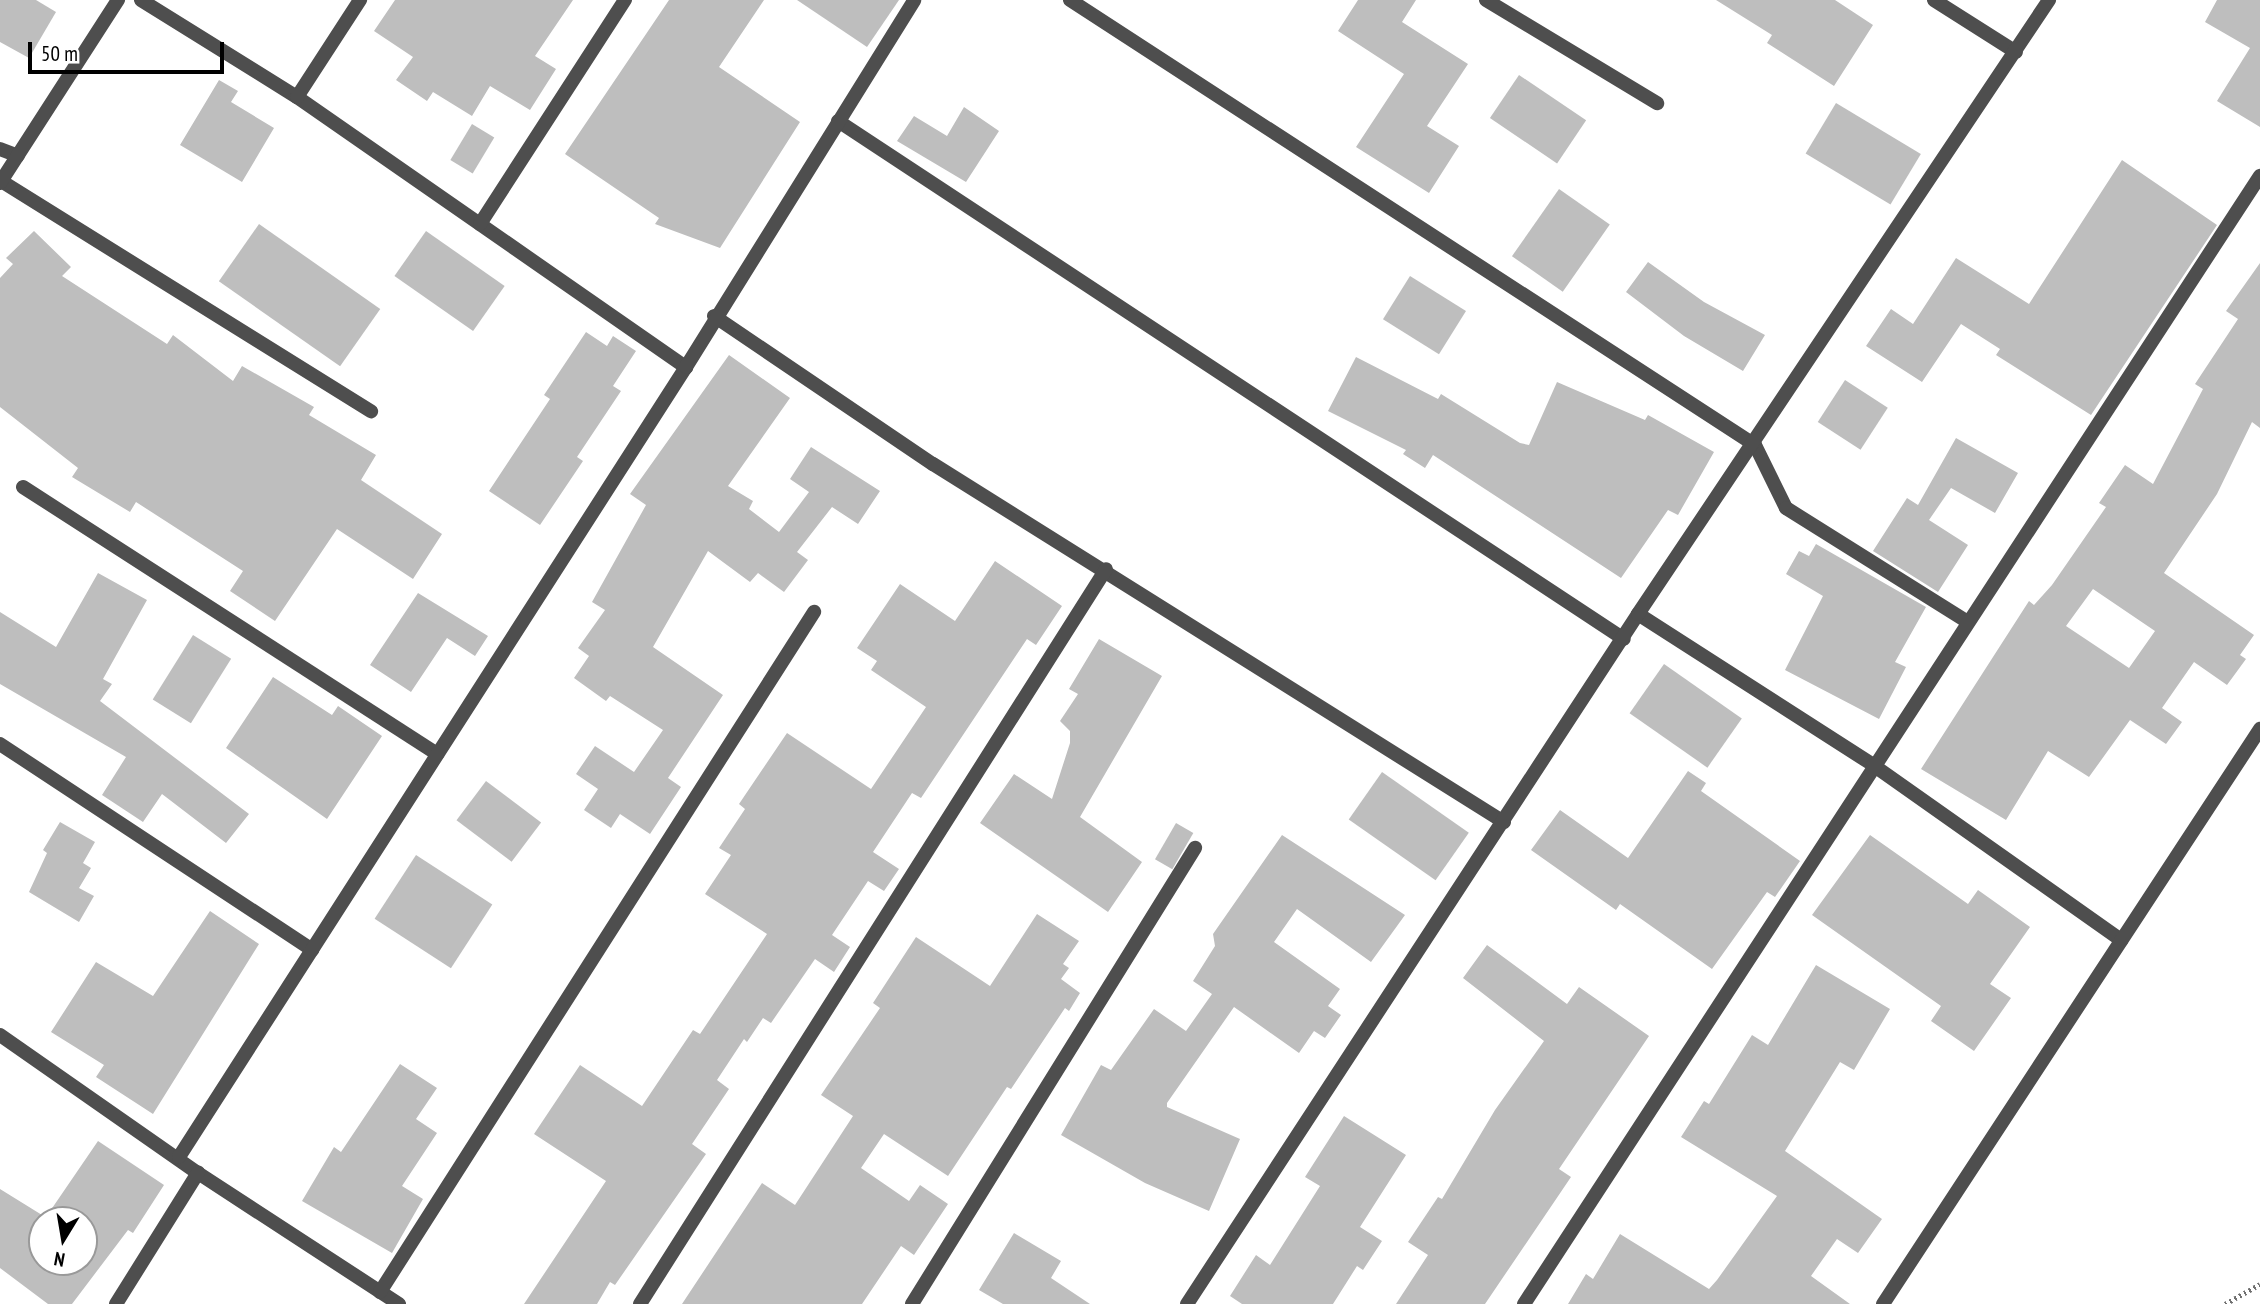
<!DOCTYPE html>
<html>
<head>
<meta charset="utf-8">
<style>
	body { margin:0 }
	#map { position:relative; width:2260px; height:1304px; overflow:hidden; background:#fff; font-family:"PT Sans Narrow",sans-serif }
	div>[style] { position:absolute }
	.building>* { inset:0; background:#bebebe; transform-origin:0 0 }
	.path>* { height:4.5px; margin-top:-2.25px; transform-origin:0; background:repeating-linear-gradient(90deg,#707070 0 2px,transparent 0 5.5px) }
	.street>* { height:14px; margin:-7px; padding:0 7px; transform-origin:7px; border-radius:7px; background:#4e4e4e }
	span { translate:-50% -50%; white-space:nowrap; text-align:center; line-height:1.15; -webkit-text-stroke:7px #fff; paint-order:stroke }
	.north { position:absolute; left:28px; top:1206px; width:70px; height:70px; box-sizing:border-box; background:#fff; border:2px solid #999; border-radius:50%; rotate:191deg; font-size:19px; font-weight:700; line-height:28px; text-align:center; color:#000 }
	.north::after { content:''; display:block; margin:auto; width:24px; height:32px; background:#000; clip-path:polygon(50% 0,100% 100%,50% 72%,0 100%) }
	.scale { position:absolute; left:28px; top:42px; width:196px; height:32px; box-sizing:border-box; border:4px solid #000; border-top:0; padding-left:9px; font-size:21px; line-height:24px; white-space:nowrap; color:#000; -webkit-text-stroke:5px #fff; paint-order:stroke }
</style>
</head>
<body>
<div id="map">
	<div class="building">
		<i style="clip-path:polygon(0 0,36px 0,56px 12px,29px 58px,0 42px)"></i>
		<i style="clip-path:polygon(395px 0,573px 0,535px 56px,556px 69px,530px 110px,490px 86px,472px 116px,433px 92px,427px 101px,396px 80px,413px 57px,374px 31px)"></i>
		<i style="clip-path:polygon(669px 0,764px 0,719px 67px,800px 122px,720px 248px,655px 224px,659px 218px,565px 154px)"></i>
		<i style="clip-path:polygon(797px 0,899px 0,867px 47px)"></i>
		<i style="clip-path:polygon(1358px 0,1416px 0,1402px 22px,1468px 64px,1427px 126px,1459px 146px,1429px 193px,1356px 147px,1404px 74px,1338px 31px)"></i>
		<i style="clip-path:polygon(1716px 0,1835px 0,1873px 25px,1834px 86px,1767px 43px,1772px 35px)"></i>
		<i style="clip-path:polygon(2217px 0,2260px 0,2260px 127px,2217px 101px,2250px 48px,2205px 22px)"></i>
		<i style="left:1519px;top:75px;width:81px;height:52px;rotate:34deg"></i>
		<i style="clip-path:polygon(219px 80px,238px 91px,231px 102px,274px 128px,242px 182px,180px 145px)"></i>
		<i style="left:1836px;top:103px;width:99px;height:59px;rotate:31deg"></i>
		<i style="clip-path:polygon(964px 107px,999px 131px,966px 182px,897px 141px,914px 116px,947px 136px)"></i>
		<i style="left:472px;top:124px;width:26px;height:42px;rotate:31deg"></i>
		<i style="clip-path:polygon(2122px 160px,2217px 225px,2091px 415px,1996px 355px,2000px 349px,1961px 324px,1922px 382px,1866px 346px,1891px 309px,1913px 324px,1956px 258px,2029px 304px)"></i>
		<i style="left:1559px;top:189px;width:62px;height:82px;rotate:35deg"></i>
		<i style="left:259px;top:224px;width:148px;height:70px;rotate:35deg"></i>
		<i style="clip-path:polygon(34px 231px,71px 267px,62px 276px,167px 344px,173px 335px,233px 381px,242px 366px,314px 407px,309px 415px,376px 455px,361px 480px,442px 534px,413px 579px,337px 529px,275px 621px,230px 591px,243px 571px,136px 502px,130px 512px,72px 477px,78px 468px,0 407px,0 278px,13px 264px,6px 258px)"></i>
		<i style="left:426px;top:231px;width:96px;height:55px;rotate:35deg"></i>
		<i style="clip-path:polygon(1648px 262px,1704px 302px,1765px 335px,1743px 371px,1684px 336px,1626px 292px)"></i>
		<i style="clip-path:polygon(evenodd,2260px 263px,2260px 428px,2252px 422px,2217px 494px,2164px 573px,2254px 635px,2240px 655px,2246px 659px,2227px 685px,2194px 662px,2162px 708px,2182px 722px,2166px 744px,2130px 720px,2089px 777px,2048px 751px,2006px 820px,1921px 769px,2029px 601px,2034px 605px,2052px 585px,2106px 507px,2099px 503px,2125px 465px,2153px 484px,2203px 389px,2195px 384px,2238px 319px,2226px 311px,2260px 263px,2093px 589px,2155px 631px,2129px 668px,2066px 626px,2093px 589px)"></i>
		<i style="left:1410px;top:276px;width:66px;height:51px;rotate:32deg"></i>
		<i style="clip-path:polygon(586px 332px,607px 346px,613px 336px,636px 351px,613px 386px,621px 391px,577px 457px,583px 461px,540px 525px,489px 491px,550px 399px,544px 395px)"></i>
		<i style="clip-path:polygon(729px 355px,790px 398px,728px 486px,753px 501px,749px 509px,779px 532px,809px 492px,790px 479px,811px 447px,880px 491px,858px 524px,832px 507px,797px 552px,808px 560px,784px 592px,758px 573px,750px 582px,708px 551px,653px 647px,723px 695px,668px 778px,681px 787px,650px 834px,620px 814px,611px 828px,584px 810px,598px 789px,576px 774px,595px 746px,634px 772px,663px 730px,610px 696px,606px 701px,574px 678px,589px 656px,578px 648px,605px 610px,592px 602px,646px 505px,630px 494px)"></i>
		<i style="clip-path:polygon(1356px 357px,1438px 399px,1441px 394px,1520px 443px,1529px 445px,1557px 382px,1645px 420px,1648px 415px,1714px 452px,1678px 515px,1668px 510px,1621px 578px,1433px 455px,1425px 468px,1403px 454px,1406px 450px,1328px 411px)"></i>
		<i style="left:1845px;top:380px;width:51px;height:50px;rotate:33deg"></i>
		<i style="clip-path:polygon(1956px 438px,2018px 473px,1995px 513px,1951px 488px,1929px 520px,1968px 545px,1938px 592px,1873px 551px,1907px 498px,1918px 505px)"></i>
		<i style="clip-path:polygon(1816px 544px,1926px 607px,1895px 662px,1906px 667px,1879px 719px,1785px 670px,1823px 596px,1786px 574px,1799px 551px,1809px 556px)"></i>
		<i style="clip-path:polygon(995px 561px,1062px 606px,1036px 645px,1027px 639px,921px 798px,912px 793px,873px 852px,899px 869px,884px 891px,868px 881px,832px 935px,850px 947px,834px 972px,815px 959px,771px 1023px,763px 1018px,747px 1042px,744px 1039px,717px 1080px,729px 1089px,692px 1144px,706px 1154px,615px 1285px,610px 1282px,597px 1304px,524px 1304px,606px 1181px,534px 1134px,580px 1065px,642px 1106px,693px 1030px,700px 1034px,767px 934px,705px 894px,731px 855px,719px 848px,745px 809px,739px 804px,787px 733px,871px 789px,926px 707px,871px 670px,877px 661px,857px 648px,900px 584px,955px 621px)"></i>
		<i style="clip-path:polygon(98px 573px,147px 600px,103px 679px,112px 684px,100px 701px,249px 814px,226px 843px,162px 794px,143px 822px,102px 795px,126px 757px,0 684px,0 612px,56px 647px)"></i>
		<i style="clip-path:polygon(418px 593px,488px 636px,475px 656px,447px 638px,411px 692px,370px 665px)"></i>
		<i style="left:193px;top:635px;width:45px;height:76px;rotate:32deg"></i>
		<i style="clip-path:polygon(1099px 639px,1162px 676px,1080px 817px,1142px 862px,1108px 912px,980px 823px,1014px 774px,1052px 799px,1070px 743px,1070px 731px,1060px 721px,1078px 694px,1069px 689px)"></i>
		<i style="left:1664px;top:664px;width:95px;height:60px;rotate:35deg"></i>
		<i style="clip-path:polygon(273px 677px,332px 715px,338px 706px,382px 736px,327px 819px,226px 748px)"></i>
		<i style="clip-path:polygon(1688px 771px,1706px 783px,1701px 791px,1800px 861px,1775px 897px,1767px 892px,1712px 969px,1620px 904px,1616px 910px,1531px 850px,1560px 810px,1628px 858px)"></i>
		<i style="left:1382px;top:772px;width:106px;height:58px;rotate:35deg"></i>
		<i style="left:486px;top:781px;width:69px;height:49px;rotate:37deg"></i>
		<i style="clip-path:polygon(60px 822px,95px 842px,83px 863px,91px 868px,79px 888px,94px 896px,79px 922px,29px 892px,47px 853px,43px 850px)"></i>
		<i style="left:1176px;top:823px;width:20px;height:42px;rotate:30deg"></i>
		<i style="clip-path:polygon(1282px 835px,1405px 915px,1371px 962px,1297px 909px,1274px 942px,1340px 989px,1328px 1006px,1341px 1015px,1325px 1038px,1314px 1031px,1299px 1053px,1234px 1007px,1167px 1103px,1167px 1107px,1240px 1139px,1209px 1211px,1145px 1183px,1061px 1135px,1101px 1065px,1111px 1070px,1154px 1009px,1186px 1031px,1212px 994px,1193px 981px,1215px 946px,1213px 934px)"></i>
		<i style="clip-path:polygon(1870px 835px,1968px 904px,1978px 890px,2030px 927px,1990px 984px,2011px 998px,1974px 1051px,1931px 1021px,1941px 1006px,1812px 915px)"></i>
		<i style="left:416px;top:855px;width:91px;height:76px;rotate:33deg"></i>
		<i style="clip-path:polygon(210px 911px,259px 944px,153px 1114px,96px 1077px,104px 1065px,51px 1032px,96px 962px,153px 996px)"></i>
		<i style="clip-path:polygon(1037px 914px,1079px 941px,1063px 964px,1069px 968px,1061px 979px,1080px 993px,1069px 1011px,1065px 1008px,1011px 1089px,1007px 1087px,948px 1176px,884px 1134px,861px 1168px,909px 1201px,920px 1185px,948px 1204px,914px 1255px,901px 1246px,862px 1304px,682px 1304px,762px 1183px,795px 1205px,853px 1116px,821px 1095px,880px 1008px,873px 1003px,916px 937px,990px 986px)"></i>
		<i style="clip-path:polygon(1487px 945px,1567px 1004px,1579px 987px,1649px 1036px,1559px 1169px,1571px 1177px,1485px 1304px,1396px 1304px,1428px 1255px,1408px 1242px,1438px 1197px,1442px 1199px,1495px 1110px,1544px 1041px,1463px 978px)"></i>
		<i style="clip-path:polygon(1816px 965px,1890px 1009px,1854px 1070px,1840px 1062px,1785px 1151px,1882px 1219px,1858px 1253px,1837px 1239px,1811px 1276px,1850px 1304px,1568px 1304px,1586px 1274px,1593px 1279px,1620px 1234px,1709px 1289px,1717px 1280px,1777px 1196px,1681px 1137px,1704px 1101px,1709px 1104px,1752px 1035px,1768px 1045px)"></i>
		<i style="clip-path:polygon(400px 1064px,437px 1088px,416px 1119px,437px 1133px,402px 1186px,423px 1199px,392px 1253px,302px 1201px,334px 1147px,341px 1152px)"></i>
		<i style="clip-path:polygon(1344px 1116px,1406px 1155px,1360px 1227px,1382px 1241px,1363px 1270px,1357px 1266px,1333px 1304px,1242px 1304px,1230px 1296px,1256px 1255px,1270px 1265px,1320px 1186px,1305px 1177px)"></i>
		<i style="clip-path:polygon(98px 1141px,164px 1185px,133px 1233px,128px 1230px,72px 1304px,48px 1304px,0 1268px,0 1189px,42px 1215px,42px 1262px,84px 1262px,84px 1220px,44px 1220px)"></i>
		<i style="clip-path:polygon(1014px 1233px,1061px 1261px,1051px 1278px,1090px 1304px,1003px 1304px,979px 1290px)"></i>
	</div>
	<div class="path">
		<i style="left:2225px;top:1304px;width:40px;rotate:-29.7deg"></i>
	</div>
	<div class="street">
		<i style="left:141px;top:0;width:184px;rotate:31.9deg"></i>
		<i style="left:297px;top:97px;width:474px;rotate:34.8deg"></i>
		<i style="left:1070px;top:0;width:817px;rotate:33.01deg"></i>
		<i style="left:1755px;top:445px;width:70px;rotate:63.8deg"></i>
		<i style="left:1786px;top:508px;width:213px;rotate:32.1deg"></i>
		<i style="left:1486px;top:0;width:200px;rotate:31.1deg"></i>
		<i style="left:1934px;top:0;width:97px;rotate:32.4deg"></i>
		<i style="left:297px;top:97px;width:116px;rotate:-57deg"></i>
		<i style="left:838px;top:121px;width:941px;rotate:33.39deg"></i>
		<i style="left:0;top:149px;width:19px;rotate:21deg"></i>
		<i style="left:1px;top:181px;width:436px;rotate:31.9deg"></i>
		<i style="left:0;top:183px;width:218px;rotate:-57.2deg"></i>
		<i style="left:480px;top:224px;width:267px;rotate:-57.1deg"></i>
		<i style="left:714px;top:316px;width:264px;rotate:34.1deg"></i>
		<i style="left:933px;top:464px;width:674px;rotate:32.09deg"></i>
		<i style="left:23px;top:487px;width:493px;rotate:32.8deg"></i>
		<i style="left:1638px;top:614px;width:279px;rotate:32.7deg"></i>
		<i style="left:1873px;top:765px;width:304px;rotate:35.2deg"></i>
		<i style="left:0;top:744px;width:374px;rotate:33.4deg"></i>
		<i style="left:0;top:1035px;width:241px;rotate:34.9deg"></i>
		<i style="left:198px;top:1173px;width:240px;rotate:33.1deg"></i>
		<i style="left:179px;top:1157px;width:939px;rotate:-57.31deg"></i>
		<i style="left:686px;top:367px;width:432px;rotate:-58.1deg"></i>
		<i style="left:380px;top:1292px;width:807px;rotate:-57.45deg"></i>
		<i style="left:116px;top:1304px;width:155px;rotate:-58deg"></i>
		<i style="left:640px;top:1304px;width:870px;rotate:-57.62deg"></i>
		<i style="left:912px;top:1304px;width:537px;rotate:-58.18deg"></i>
		<i style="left:1187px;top:1304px;width:824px;rotate:-56.83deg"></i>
		<i style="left:1638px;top:614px;width:739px;rotate:-56.2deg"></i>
		<i style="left:1524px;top:1304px;width:1347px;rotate:-56.88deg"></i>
		<i style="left:1883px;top:1304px;width:688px;rotate:-56.75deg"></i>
	</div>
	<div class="north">N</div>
	<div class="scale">50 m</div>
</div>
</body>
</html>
